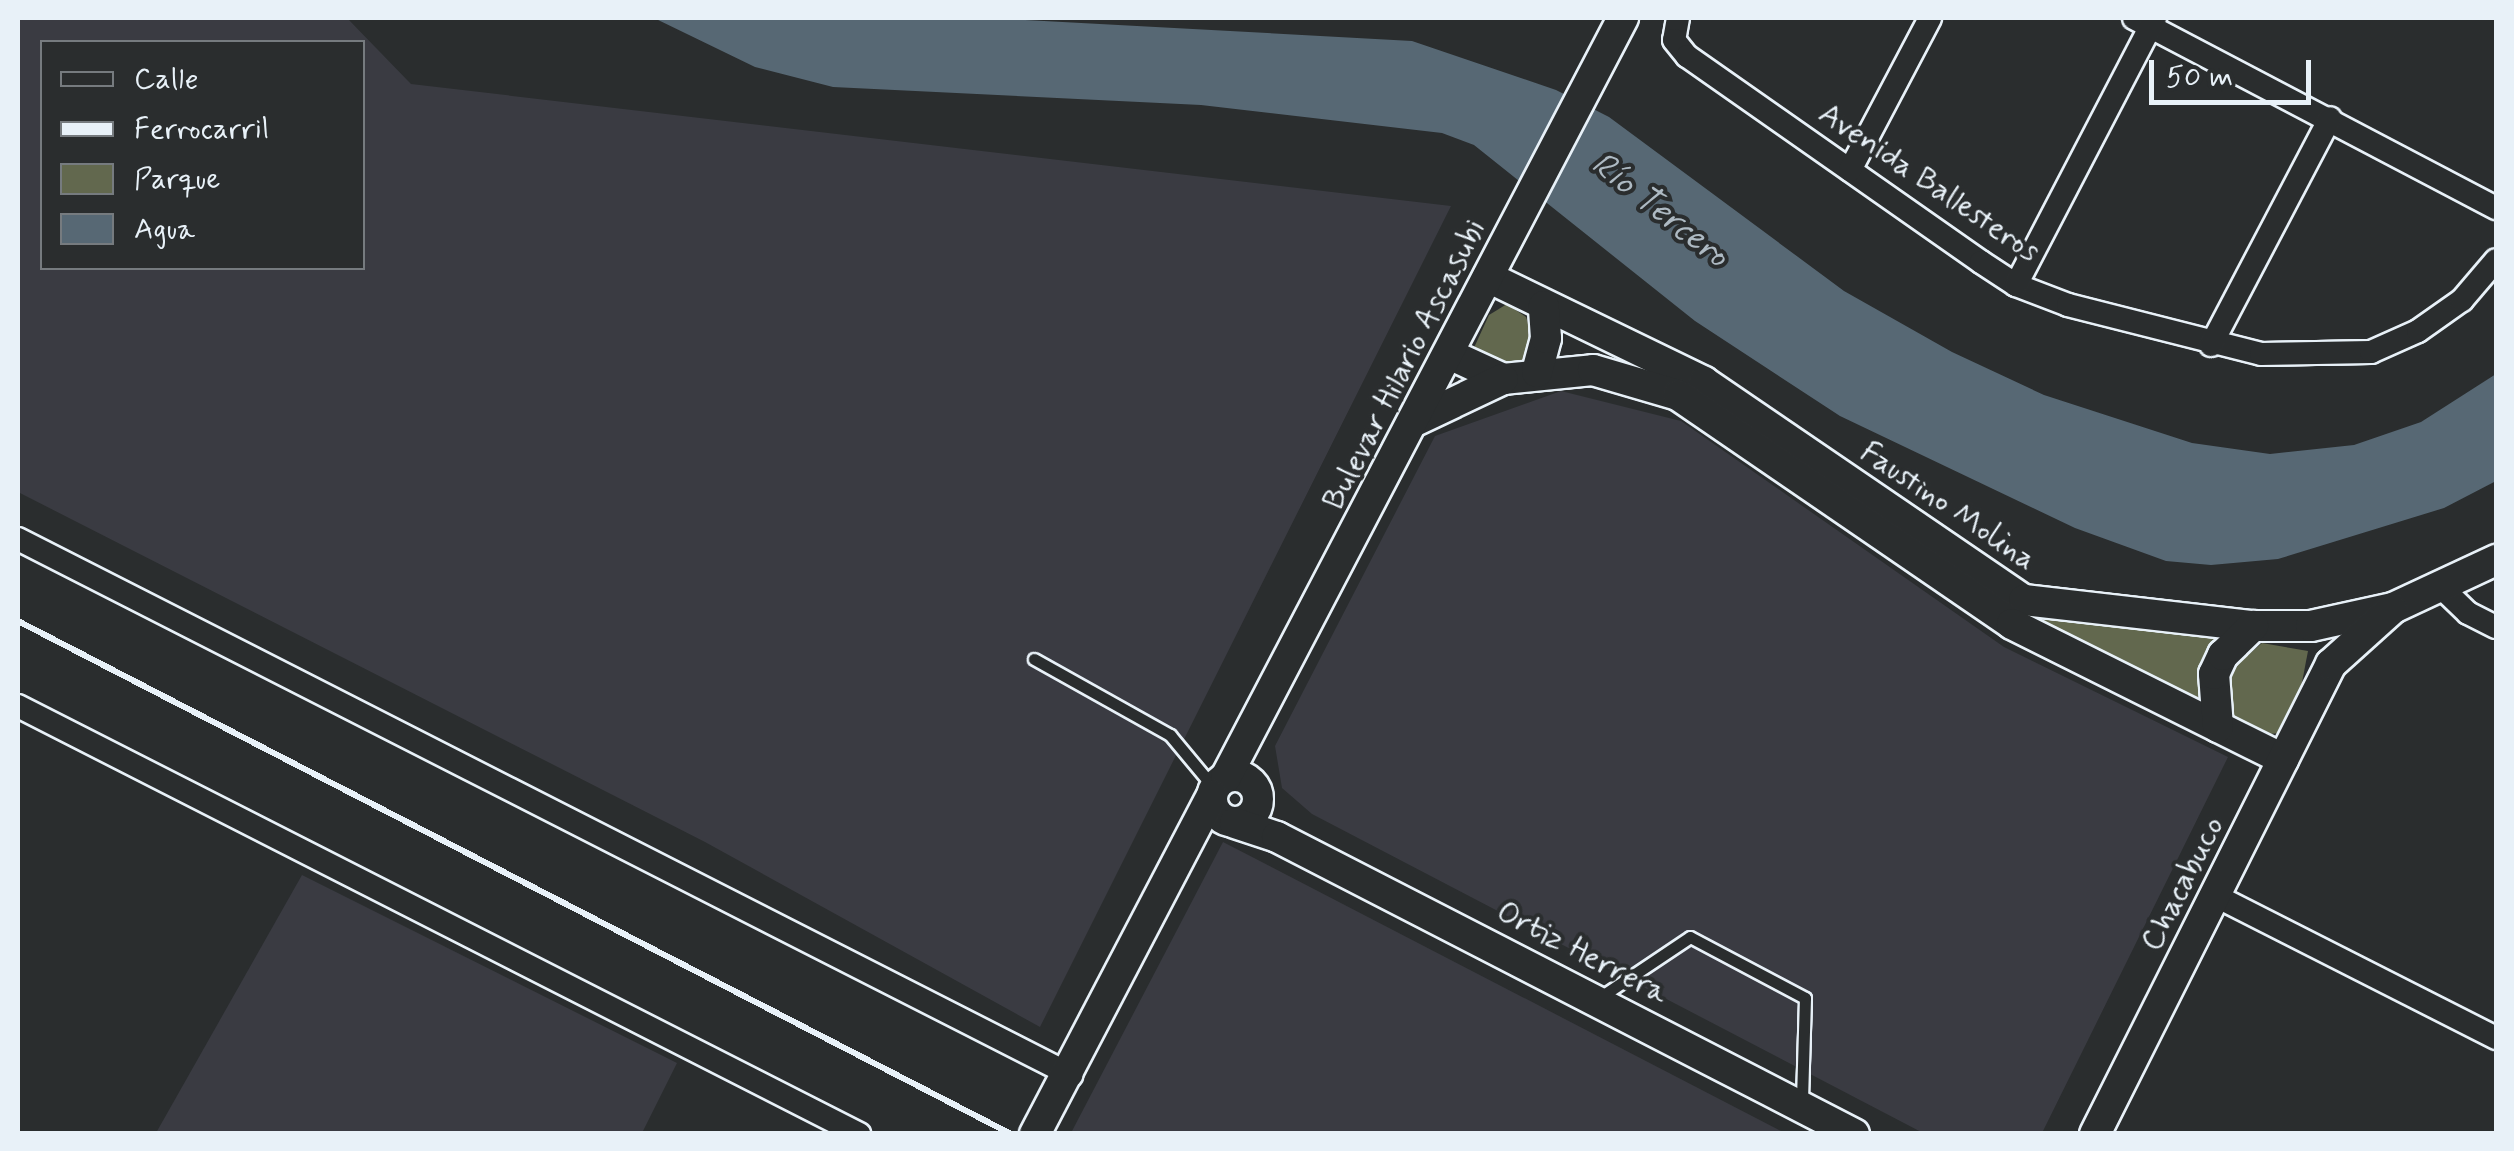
<!DOCTYPE html>
<html>
<head>
<meta charset="utf-8">
<style>
	body { margin:0 }
	#map { position:relative; width:2514px; height:1151px; overflow:hidden; background:#2a2d2e; font-family:Mynerve,sans-serif }
	div>[style] { position:absolute }
	.built>* { inset:0; background:#3a3b42 }
	.green>* { inset:0; background:#62684e }
	.water>* { inset:0; background:#576874 }
	.roads { filter:drop-shadow(2px 0 #e8f1f8) drop-shadow(-2px 0 #e8f1f8) drop-shadow(0 2px #e8f1f8) drop-shadow(0 -2px #e8f1f8) }
	.lane>* { height:11px; margin:-5.5px; padding:0 5.5px; transform-origin:5.5px; border-radius:5.5px; background:#2a2d2e }
	.street>* { height:22px; margin:-11px; padding:0 11px; transform-origin:11px; border-radius:11px; background:#2a2d2e }
	.secondary>* { height:30px; margin:-15px; padding:0 15px; transform-origin:15px; border-radius:15px; background:#2a2d2e }
	.secondary>.ring { margin:-15px; padding:0; box-sizing:content-box; background:none; border:30px solid #2a2d2e; border-radius:50% }
	.rail>* { height:6px; margin:-3px; padding:0 3px; transform-origin:3px; border-radius:3px; background:#e8f1f8 }
	span { translate:-50% -50%; white-space:nowrap; text-align:center; line-height:1.15; -webkit-text-stroke:8px #2a2d2e; paint-order:stroke }
	.street-label { font-size:32px; color:#e8f1f8 }
	.water-label { font-size:35px; color:#aebac3; font-style:italic }
	.frame { position:absolute; inset:0; border:20px solid #e8f1f8; pointer-events:none }
	.legend { position:absolute; left:40px; top:40px; width:325px; height:230px; box-sizing:border-box; background:#2a2d2e; border:2px solid #767b7f; margin:0; padding:12px 18px; list-style:none; font-size:30px; color:#e8f1f8 }
	.legend li { display:flex; align-items:center; gap:20px; height:50px }
	.legend b { width:50px; border:2px solid #767b7f }
	.scale { position:absolute; left:2149px; top:60px; width:162px; height:45px; box-sizing:border-box; border:5px solid #e8f1f8; border-top:0; padding-left:12px; font-size:30px; line-height:35px; white-space:nowrap; color:#e8f1f8; -webkit-text-stroke:8px #2a2d2e; paint-order:stroke }
</style>
</head>
<body>
<div id="map">
	<div class="built">
		<i style="clip-path:polygon(evenodd,18px 18px,347px 18px,411px 84px,1451px 206px,1040px 1027px,705px 842px,18px 492px,18px 18px,42px 42px,362px 42px,362px 268px,42px 268px,42px 42px)"></i>
		<i style="clip-path:polygon(1561px 391px,1681px 421px,2004px 647px,2228px 757px,2042px 1133px,1925px 1134px,1312px 814px,1282px 788px,1275px 746px,1435px 436px)"></i>
		<i style="clip-path:polygon(1223px 842px,1785px 1133px,1071px 1133px)"></i>
		<i style="clip-path:polygon(302px 875px,677px 1063px,642px 1133px,156px 1133px)"></i>
	</div>
	<div class="green">
		<i style="clip-path:polygon(1507px 304px,1526px 317px,1534px 341px,1525px 360px,1507px 369px,1472px 352px,1489px 315px)"></i>
		<i style="clip-path:polygon(2041px 615px,2222px 639px,2203px 669px,2197px 704px,2037px 623px)"></i>
		<i style="clip-path:polygon(2262px 643px,2308px 651px,2299px 698px,2280px 733px,2260px 735px,2234px 719px,2226px 699px,2227px 673px)"></i>
	</div>
	<div class="water">
		<i style="clip-path:polygon(654px 18px,990px 18px,1412px 41px,1556px 90px,1609px 117px,1844px 291px,1952px 352px,2044px 395px,2192px 443px,2270px 454px,2354px 445px,2421px 422px,2496px 374px,2496px 481px,2444px 508px,2278px 559px,2211px 565px,2166px 561px,2075px 528px,1840px 416px,1695px 321px,1474px 145px,1442px 133px,1201px 105px,833px 87px,755px 67px)"></i>
	</div>
	<div class="roads">
		<div class="lane">
			<i style="left:1034px;top:659px;width:156px;rotate:29.2deg"></i>
			<i style="left:1170px;top:735px;width:69px;rotate:50.3deg"></i>
			<i style="left:1596px;top:1000px;width:113px;rotate:-33.8deg"></i>
			<i style="left:1690px;top:937px;width:130px;rotate:27.9deg"></i>
			<i style="left:1805px;top:998px;width:104px;rotate:91.7deg"></i>
		</div>
		<div class="street">
			<i style="left:1678px;top:18px;width:22px;rotate:100deg"></i>
			<i style="left:1674px;top:40px;width:21px;rotate:51deg"></i>
			<i style="left:1687px;top:56px;width:359px;rotate:35deg"></i>
			<i style="left:1981px;top:262px;width:42px;rotate:33.3deg"></i>
			<i style="left:2016px;top:285px;width:56px;rotate:21deg"></i>
			<i style="left:2068px;top:305px;width:199px;rotate:14.2deg"></i>
			<i style="left:2261px;top:354px;width:110px;rotate:-1deg"></i>
			<i style="left:2371px;top:352px;width:51px;rotate:-24.1deg"></i>
			<i style="left:2418px;top:331px;width:54px;rotate:-35.2deg"></i>
			<i style="left:2462px;top:300px;width:52px;rotate:-49.6deg"></i>
			<i style="left:2134px;top:18px;width:409px;rotate:27.7deg"></i>
			<i style="left:1850px;top:170px;width:172px;rotate:-62.2deg"></i>
			<i style="left:2016px;top:285px;width:301px;rotate:-62.5deg"></i>
			<i style="left:2211px;top:345px;width:256px;rotate:-62.3deg"></i>
			<i style="left:18px;top:539px;width:1182px;rotate:26.98deg"></i>
			<i style="left:2440px;top:586px;width:39px;rotate:44deg"></i>
			<i style="left:2468px;top:613px;width:31px;rotate:27deg"></i>
			<i style="left:18px;top:706px;width:944px;rotate:26.97deg"></i>
			<i style="left:2216px;top:896px;width:314px;rotate:26.9deg"></i>
		</div>
		<div class="secondary">
			<i style="left:1488px;top:277px;width:240px;rotate:25.9deg"></i>
			<i style="left:1704px;top:382px;width:387px;rotate:34.3deg"></i>
			<i style="left:2024px;top:600px;width:230px;rotate:6.5deg"></i>
			<i style="left:2253px;top:626px;width:58px"></i>
			<i style="left:2311px;top:626px;width:84px;rotate:-12.4deg"></i>
			<i style="left:2393px;top:608px;width:114px;rotate:-25deg"></i>
			<i style="left:1449px;top:354px;width:60px;rotate:24.8deg"></i>
			<i style="left:1503px;top:379px;width:90px;rotate:-5.7deg"></i>
			<i style="left:1593px;top:370px;width:89px;rotate:16.4deg"></i>
			<i style="left:1678px;top:395px;width:405px;rotate:34.4deg"></i>
			<i style="left:2012px;top:624px;width:303px;rotate:26.5deg"></i>
			<i style="left:1537px;top:372px;width:35px;rotate:-75deg"></i>
			<i style="left:1546px;top:338px;width:32px;rotate:-94deg"></i>
			<i style="left:1417px;top:420px;width:95px;rotate:-25.5deg"></i>
			<i style="left:2218px;top:727px;width:53px;rotate:-94.3deg"></i>
			<i style="left:2214px;top:674px;width:21px;rotate:-65deg"></i>
			<i style="left:2223px;top:655px;width:42px;rotate:-44deg"></i>
			<i class="ring" style="left:1212px;top:776px;width:16px;height:16px"></i>
			<i style="left:1226px;top:777px;width:857px;rotate:-62.39deg"></i>
			<i style="left:1235px;top:823px;width:44px;rotate:18.4deg"></i>
			<i style="left:1277px;top:837px;width:649px;rotate:27.24deg"></i>
			<i style="left:1035px;top:1134px;width:382px;rotate:-62.4deg"></i>
			<i style="left:2095px;top:1134px;width:526px;rotate:-63.34deg"></i>
			<i style="left:2331px;top:664px;width:82px;rotate:-42deg"></i>
		</div>
	</div>
	<div class="rail">
		<i style="left:18px;top:621px;width:1118px;rotate:27.32deg"></i>
	</div>
	<div class="street-label">
		<span style="left:1929px;top:183px;rotate:34deg">Avenida Ballesteros</span>
		<span style="left:1405px;top:365px;rotate:-63deg">Bulevar Hilario Ascasubi</span>
		<span style="left:1948px;top:506px;rotate:34deg">Faustino Molina</span>
		<span style="left:2183px;top:884px;rotate:-63deg">Chacabuco</span>
		<span style="left:1582px;top:953px;rotate:27deg">Ortiz Herrera</span>
	</div>
	<div class="water-label">
		<span style="left:1660px;top:210px;rotate:38deg">Río Tercero</span>
	</div>
	<div class="frame"></div>
	<ul class="legend">
	<li><b style="height:12px;background:#2a2d2e"></b>Calle</li>
	<li><b style="height:12px;background:#e8f1f8"></b>Ferrocarril</li>
	<li><b style="height:28px;background:#62684e"></b>Parque</li>
	<li><b style="height:28px;background:#576874"></b>Agua</li>
	</ul>
	<div class="scale">50 m</div>
</div>
</body>
</html>
